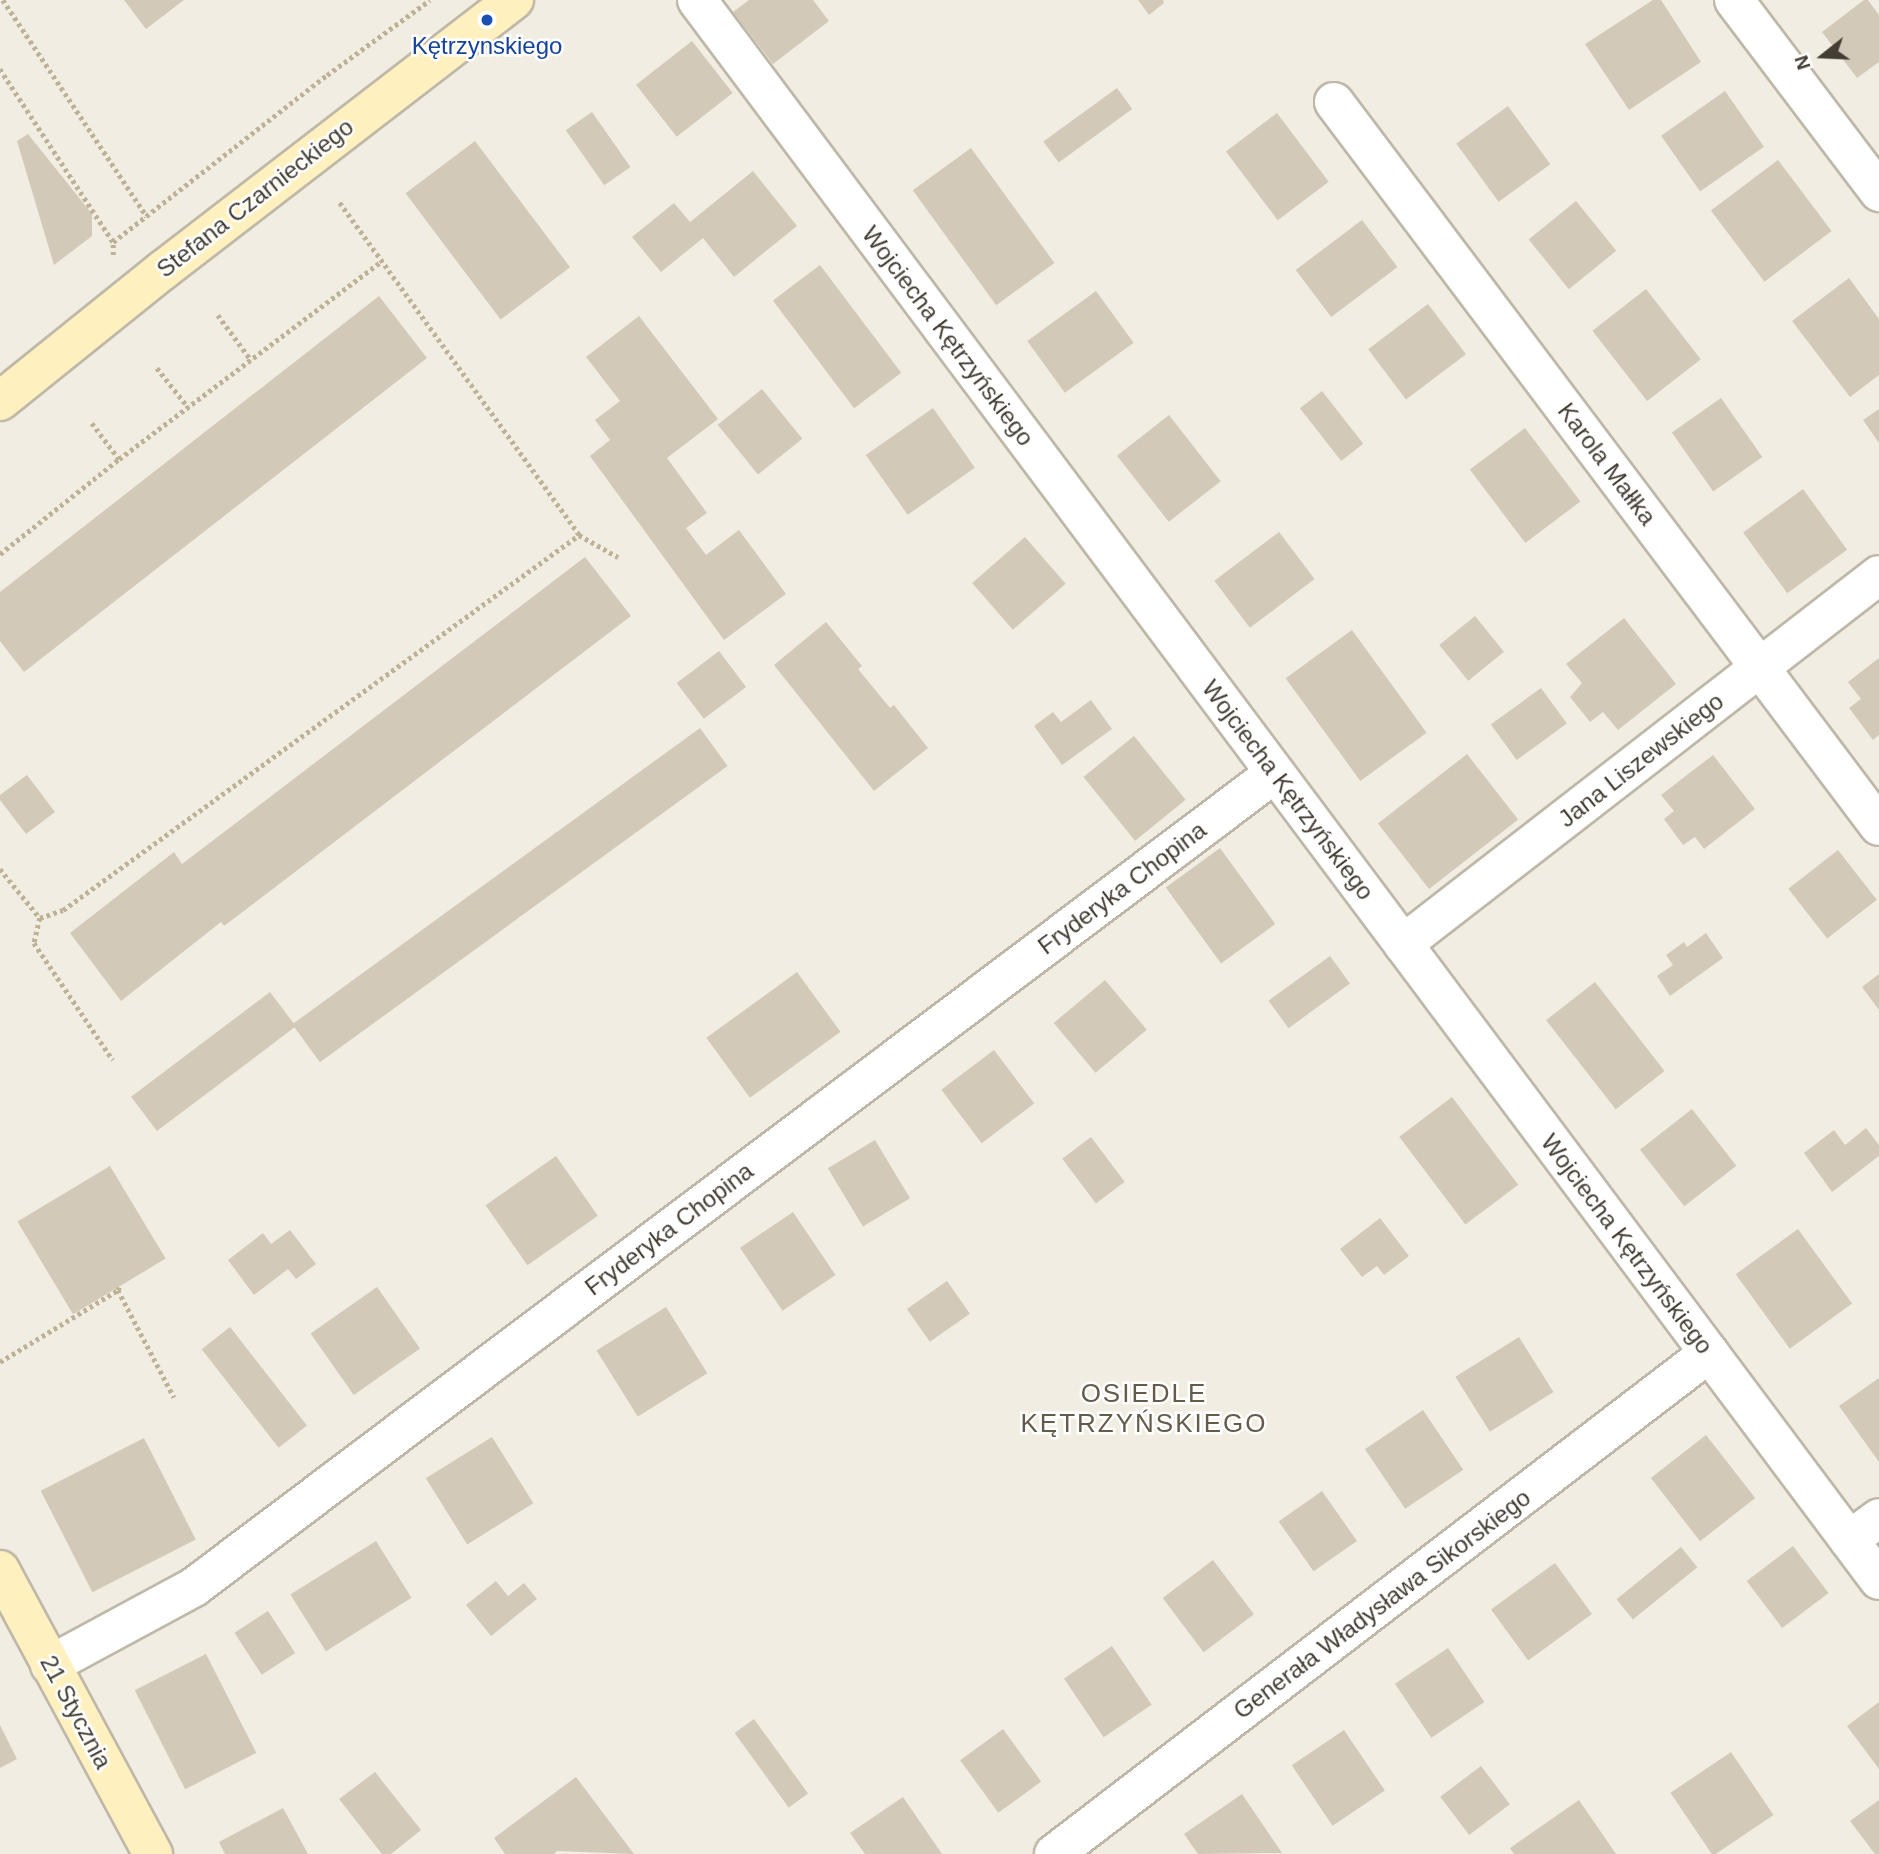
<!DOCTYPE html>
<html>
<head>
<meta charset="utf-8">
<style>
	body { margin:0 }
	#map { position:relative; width:1879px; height:1854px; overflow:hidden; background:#f1ede2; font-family:Helvetica,sans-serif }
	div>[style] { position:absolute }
	.building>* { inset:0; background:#d3c9b8; transform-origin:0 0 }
	.path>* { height:4.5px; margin-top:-2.25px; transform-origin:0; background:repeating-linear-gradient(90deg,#beb296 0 3.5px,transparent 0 7px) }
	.roads { filter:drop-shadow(2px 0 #bfb8a8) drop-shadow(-2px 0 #bfb8a8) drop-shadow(0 2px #bfb8a8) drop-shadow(0 -2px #bfb8a8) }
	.street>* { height:38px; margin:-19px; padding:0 19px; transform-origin:19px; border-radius:19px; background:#fff }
	.secondary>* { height:38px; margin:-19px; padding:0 19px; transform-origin:19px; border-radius:19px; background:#fef1bf }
	.dots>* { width:19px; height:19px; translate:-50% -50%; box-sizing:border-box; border:4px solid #fff; border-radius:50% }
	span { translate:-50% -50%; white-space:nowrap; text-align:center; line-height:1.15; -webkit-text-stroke:5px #fff; paint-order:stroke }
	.transit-label { font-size:24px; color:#164399 }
	.street-label { font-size:24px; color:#433d33 }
	.neighbourhood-label { font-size:26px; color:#655b4a; letter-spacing:2px }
	.north { position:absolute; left:1788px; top:21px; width:70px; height:70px; -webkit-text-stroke:5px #fff; paint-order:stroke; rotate:252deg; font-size:19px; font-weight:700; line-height:28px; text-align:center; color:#433d33 }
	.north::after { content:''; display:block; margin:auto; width:24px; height:32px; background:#433d33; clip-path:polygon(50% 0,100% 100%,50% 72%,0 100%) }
</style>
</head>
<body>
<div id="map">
	<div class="building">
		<i style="clip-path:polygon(124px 0,184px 0,146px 29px)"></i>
		<i style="clip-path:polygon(749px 0,813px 0,829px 21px,773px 64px,733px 12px)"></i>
		<i style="clip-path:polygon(1138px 0,1163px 0,1164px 3px,1149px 15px)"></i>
		<i style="clip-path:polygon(1653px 0,1661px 0,1701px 62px,1629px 110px,1585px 44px)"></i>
		<i style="clip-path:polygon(1864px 0,1868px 0,1879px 15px,1879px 62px,1857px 78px,1822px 32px)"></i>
		<i style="left:692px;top:41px;width:66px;height:71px;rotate:52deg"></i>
		<i style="left:1117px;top:88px;width:26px;height:91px;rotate:54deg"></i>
		<i style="left:1725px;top:91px;width:68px;height:78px;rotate:55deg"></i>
		<i style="left:1508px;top:106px;width:72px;height:64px;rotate:54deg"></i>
		<i style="left:592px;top:112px;width:67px;height:32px;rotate:55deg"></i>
		<i style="left:1277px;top:113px;width:86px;height:64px;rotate:53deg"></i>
		<i style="clip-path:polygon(28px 134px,92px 214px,92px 236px,54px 265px,17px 141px)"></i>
		<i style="left:475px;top:141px;width:158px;height:87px;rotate:53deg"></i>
		<i style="left:971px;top:148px;width:142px;height:72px;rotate:54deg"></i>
		<i style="left:1778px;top:160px;width:89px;height:84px;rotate:53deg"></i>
		<i style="clip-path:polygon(753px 171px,797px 226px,734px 277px,703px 238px,661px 272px,632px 237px,674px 203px,690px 222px)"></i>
		<i style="left:1576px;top:201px;width:64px;height:61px;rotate:51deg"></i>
		<i style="left:1362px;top:220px;width:59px;height:83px;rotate:53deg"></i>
		<i style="left:820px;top:265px;width:135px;height:59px;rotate:53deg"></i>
		<i style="clip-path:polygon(1849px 278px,1879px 319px,1879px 375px,1850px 397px,1792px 321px)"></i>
		<i style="left:1646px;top:289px;width:89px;height:68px;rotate:52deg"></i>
		<i style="left:1096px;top:291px;width:64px;height:85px;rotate:54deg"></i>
		<i style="clip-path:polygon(379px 296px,427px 358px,24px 672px,0 641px,0 592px)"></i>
		<i style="left:1428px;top:304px;width:63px;height:75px;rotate:53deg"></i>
		<i style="clip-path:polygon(639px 316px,718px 419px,667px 458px,707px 513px,686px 528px,706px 555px,739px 530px,786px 594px,724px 640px,590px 456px,610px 440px,595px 420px,620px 401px,586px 357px)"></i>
		<i style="left:762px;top:389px;width:64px;height:57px;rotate:51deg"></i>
		<i style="left:1322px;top:391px;width:67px;height:28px;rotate:52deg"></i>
		<i style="left:1721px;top:398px;width:72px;height:60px;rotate:55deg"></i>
		<i style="left:933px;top:408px;width:73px;height:82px;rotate:55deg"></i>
		<i style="clip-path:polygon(1879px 409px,1879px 443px,1863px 420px)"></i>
		<i style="left:1169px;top:415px;width:84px;height:66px;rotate:52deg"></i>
		<i style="left:1525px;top:428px;width:92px;height:69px;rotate:53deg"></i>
		<i style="left:1803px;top:489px;width:75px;height:74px;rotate:54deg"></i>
		<i style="left:1279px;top:532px;width:59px;height:81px;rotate:53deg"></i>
		<i style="left:1025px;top:537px;width:62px;height:70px;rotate:49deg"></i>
		<i style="clip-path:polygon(585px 557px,631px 616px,224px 926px,221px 922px,121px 1001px,70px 933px,174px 852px,182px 864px)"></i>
		<i style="left:1475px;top:616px;width:46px;height:46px;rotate:51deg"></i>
		<i style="clip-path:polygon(1624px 618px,1676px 684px,1618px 730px,1603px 712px,1590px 722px,1570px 697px,1582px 683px,1566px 664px)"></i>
		<i style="clip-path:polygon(826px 622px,862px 666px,858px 669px,890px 708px,894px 705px,928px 748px,874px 791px,774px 665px)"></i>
		<i style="left:1352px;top:630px;width:127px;height:82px;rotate:54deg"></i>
		<i style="left:719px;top:651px;width:45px;height:53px;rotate:53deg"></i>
		<i style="clip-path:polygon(1879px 658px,1879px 735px,1873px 740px,1849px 708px,1861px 699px,1848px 682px)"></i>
		<i style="left:1541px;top:688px;width:44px;height:62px;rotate:54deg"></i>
		<i style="clip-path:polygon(1091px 700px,1112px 729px,1062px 765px,1034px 726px,1053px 712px,1061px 722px)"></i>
		<i style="left:700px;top:728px;width:47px;height:504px;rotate:54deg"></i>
		<i style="left:1134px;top:736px;width:82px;height:65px;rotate:51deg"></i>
		<i style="left:1467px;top:754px;width:83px;height:113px;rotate:52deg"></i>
		<i style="clip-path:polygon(1713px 755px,1755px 809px,1704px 849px,1695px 837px,1683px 845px,1664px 819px,1674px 811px,1661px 795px)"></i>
		<i style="clip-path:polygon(27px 775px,55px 812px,26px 834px,0 800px,0 795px)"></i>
		<i style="left:1220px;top:848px;width:94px;height:67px;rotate:54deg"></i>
		<i style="left:1838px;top:850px;width:63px;height:63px;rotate:52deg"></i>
		<i style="clip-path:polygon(1706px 933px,1723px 958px,1670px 996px,1657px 976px,1673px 965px,1666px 955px,1684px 942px,1687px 947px)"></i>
		<i style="left:1330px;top:956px;width:34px;height:76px;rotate:54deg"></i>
		<i style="left:797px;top:972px;width:74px;height:112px;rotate:54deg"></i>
		<i style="clip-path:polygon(1879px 974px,1879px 1010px,1862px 987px)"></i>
		<i style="left:1105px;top:980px;width:65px;height:67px;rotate:50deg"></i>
		<i style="left:1595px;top:982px;width:113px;height:62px;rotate:52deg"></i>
		<i style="left:270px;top:992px;width:43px;height:174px;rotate:53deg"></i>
		<i style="left:994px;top:1050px;width:67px;height:66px;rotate:53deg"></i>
		<i style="left:1452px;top:1097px;width:110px;height:66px;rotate:53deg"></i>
		<i style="left:1692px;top:1109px;width:72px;height:66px;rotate:52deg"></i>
		<i style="clip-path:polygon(1866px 1128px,1879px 1145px,1879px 1156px,1832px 1192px,1804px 1153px,1834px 1130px,1845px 1145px)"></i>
		<i style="left:1091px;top:1137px;width:56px;height:36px;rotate:53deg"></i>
		<i style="left:875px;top:1140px;width:68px;height:55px;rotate:59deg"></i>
		<i style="left:556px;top:1156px;width:73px;height:86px;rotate:55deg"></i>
		<i style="left:110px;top:1166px;width:108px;height:108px;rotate:59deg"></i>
		<i style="left:793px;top:1212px;width:76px;height:64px;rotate:56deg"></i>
		<i style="clip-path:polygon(1380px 1218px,1409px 1256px,1384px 1275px,1377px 1266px,1362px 1277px,1340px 1249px)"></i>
		<i style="left:1798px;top:1229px;width:92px;height:77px;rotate:54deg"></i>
		<i style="clip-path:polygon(290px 1230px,316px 1264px,296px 1279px,288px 1269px,254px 1295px,228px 1260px,263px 1233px,271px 1244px)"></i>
		<i style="left:947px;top:1281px;width:40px;height:49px;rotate:55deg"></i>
		<i style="left:377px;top:1287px;width:75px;height:81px;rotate:55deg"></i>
		<i style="left:666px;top:1307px;width:78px;height:82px;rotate:58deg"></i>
		<i style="left:230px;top:1327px;width:125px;height:36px;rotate:52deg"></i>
		<i style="left:1519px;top:1337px;width:65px;height:75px;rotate:58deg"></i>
		<i style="clip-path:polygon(1879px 1378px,1879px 1462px,1839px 1406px)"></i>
		<i style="left:1423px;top:1410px;width:72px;height:70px;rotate:56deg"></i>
		<i style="left:1706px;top:1435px;width:80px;height:70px;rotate:52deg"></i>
		<i style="left:492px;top:1437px;width:78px;height:78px;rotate:58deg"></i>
		<i style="left:144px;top:1438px;width:114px;height:116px;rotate:63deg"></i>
		<i style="left:1322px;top:1491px;width:61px;height:53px;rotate:55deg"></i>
		<i style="left:376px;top:1541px;width:67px;height:101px;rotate:58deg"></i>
		<i style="left:1793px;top:1546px;width:59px;height:58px;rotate:53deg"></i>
		<i style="left:1681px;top:1547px;width:26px;height:83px;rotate:51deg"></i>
		<i style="left:1213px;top:1560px;width:68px;height:63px;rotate:53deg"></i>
		<i style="left:1555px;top:1563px;width:63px;height:79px;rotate:54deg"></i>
		<i style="clip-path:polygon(496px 1581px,508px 1596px,524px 1583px,537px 1599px,491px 1636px,466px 1605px)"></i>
		<i style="left:268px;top:1611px;width:50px;height:40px;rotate:57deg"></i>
		<i style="left:1112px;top:1646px;width:71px;height:58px;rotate:56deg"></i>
		<i style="left:1448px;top:1648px;width:65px;height:64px;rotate:56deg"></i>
		<i style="left:206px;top:1654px;width:111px;height:80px;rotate:63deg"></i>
		<i style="clip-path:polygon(1879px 1702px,1879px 1769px,1847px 1726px)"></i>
		<i style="left:754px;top:1719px;width:92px;height:24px;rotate:54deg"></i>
		<i style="clip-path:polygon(0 1725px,17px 1759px,0 1768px)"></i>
		<i style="left:1003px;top:1729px;width:65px;height:53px;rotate:54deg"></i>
		<i style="left:1344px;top:1730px;width:73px;height:63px;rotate:56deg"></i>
		<i style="left:1731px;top:1752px;width:76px;height:73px;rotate:56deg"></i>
		<i style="left:1481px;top:1766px;width:48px;height:51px;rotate:53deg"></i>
		<i style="clip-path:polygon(375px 1772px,421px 1830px,391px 1854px,382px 1854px,339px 1799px)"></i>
		<i style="clip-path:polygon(576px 1777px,634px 1854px,557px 1851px,554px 1854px,505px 1854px,494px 1838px)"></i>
		<i style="clip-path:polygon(1242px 1794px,1282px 1853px,1198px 1854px,1184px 1834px)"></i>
		<i style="clip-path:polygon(903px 1797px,942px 1854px,865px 1854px,850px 1833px)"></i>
		<i style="clip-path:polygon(1579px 1800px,1616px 1854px,1514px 1854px,1510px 1848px)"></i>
		<i style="clip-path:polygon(1879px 1800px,1879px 1854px,1875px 1854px,1850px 1821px)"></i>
		<i style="clip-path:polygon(283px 1808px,308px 1854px,225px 1854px,219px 1842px)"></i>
	</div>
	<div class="path">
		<i style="left:3px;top:0;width:260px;rotate:56.4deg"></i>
		<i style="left:0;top:69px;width:207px;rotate:56.8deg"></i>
		<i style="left:113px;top:255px;width:13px;rotate:-90deg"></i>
		<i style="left:113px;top:242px;width:271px;rotate:-38deg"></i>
		<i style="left:327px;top:75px;width:127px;rotate:-36.1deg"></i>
		<i style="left:218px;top:315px;width:56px;rotate:53.7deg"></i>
		<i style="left:157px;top:368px;width:50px;rotate:51.5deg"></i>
		<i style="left:92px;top:423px;width:45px;rotate:53.1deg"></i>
		<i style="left:579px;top:535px;width:45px;rotate:29.4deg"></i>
		<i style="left:0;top:554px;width:152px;rotate:-38.6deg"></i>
		<i style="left:119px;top:459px;width:329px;rotate:-37deg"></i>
		<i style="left:0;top:869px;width:63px;rotate:50.8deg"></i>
		<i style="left:40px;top:918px;width:24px;rotate:-19deg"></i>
		<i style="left:63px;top:910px;width:638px;rotate:-36.01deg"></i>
		<i style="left:579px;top:535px;width:412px;rotate:-125.8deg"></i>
		<i style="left:40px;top:918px;width:26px;rotate:103deg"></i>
		<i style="left:34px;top:943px;width:141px;rotate:56deg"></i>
		<i style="left:118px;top:1290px;width:121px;rotate:62.4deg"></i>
		<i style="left:0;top:1362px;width:138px;rotate:-31.4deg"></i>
		<i style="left:118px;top:1290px;width:3px;rotate:-72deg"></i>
	</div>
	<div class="roads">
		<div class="street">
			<i style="left:697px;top:0;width:1973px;rotate:53.2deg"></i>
			<i style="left:1734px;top:0;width:241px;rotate:52.9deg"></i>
			<i style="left:1334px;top:102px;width:906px;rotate:53.03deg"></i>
			<i style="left:1403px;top:944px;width:602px;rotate:-37.78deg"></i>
			<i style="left:1849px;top:1540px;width:37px;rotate:-36deg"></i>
			<i style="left:50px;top:1665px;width:164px;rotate:-28.4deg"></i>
			<i style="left:194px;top:1587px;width:1353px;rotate:-36.98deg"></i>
			<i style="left:1054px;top:1854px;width:825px;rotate:-37.41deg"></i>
		</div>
		<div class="secondary">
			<i style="left:0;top:401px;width:209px;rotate:-38.8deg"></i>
			<i style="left:163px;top:270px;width:443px;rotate:-37.6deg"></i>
			<i style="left:0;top:1570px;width:323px;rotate:61.7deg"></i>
		</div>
	</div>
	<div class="dots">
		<i style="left:487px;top:20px;background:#1a4fb4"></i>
	</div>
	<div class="transit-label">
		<span style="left:487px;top:46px">Kętrzynskiego</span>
	</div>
	<div class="street-label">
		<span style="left:255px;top:198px;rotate:-38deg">Stefana Czarnieckiego</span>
		<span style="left:948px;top:336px;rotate:53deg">Wojciecha Kętrzyńskiego</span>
		<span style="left:1607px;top:464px;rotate:53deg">Karola Małłka</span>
		<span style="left:1641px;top:760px;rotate:-38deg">Jana Liszewskiego</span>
		<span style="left:1288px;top:790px;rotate:53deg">Wojciecha Kętrzyńskiego</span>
		<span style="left:1122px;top:888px;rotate:-37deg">Fryderyka Chopina</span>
		<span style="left:669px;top:1229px;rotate:-37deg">Fryderyka Chopina</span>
		<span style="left:1627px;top:1244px;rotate:53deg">Wojciecha Kętrzyńskiego</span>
		<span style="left:1382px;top:1604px;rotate:-37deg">Generała Władysława Sikorskiego</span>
		<span style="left:76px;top:1712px;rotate:62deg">21 Stycznia</span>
	</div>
	<div class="neighbourhood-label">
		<span style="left:1144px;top:1409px">OSIEDLE<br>KĘTRZYŃSKIEGO</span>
	</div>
	<div class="north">N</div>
</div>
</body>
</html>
